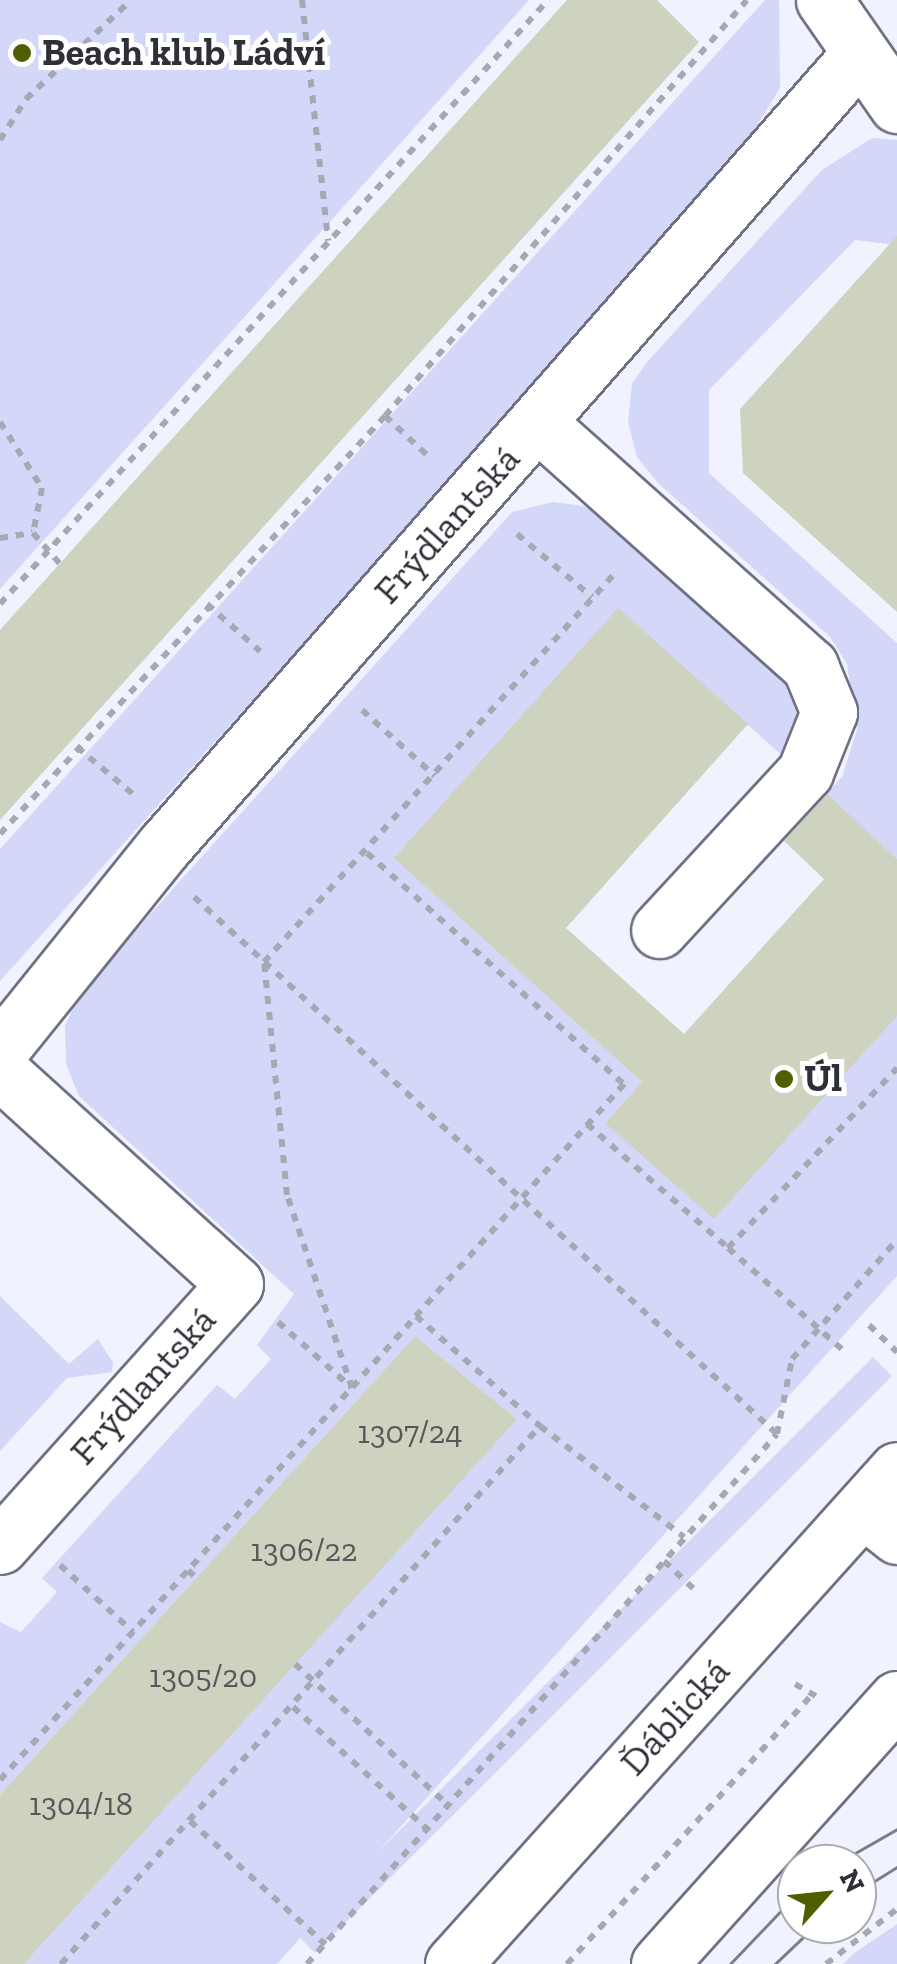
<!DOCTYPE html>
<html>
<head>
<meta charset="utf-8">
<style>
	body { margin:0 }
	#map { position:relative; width:897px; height:1964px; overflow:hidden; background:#f0f2fe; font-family:"Zilla Slab",serif }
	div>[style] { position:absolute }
	.green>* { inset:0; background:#d3d7f8; transform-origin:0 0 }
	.building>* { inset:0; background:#cdd3bf }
	.path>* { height:6px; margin-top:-3px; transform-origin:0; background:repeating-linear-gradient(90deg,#a7a8b3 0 8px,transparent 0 16px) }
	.roads { filter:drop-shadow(2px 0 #6f7183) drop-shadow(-2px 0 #6f7183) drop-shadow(0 2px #6f7183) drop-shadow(0 -2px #6f7183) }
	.minor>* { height:55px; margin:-27.5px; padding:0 27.5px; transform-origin:27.5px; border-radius:27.5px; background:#fff }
	.major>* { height:55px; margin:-27.5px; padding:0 27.5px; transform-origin:27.5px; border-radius:27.5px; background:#fff }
	.tram>* { height:2.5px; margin:-1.25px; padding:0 1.25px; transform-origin:1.25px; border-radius:1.25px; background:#7c7e87 }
	.dots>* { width:28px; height:28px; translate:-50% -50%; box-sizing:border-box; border:5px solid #fff; border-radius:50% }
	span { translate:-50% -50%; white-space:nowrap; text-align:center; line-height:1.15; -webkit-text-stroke:10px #fff; paint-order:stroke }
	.number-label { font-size:32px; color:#565859 }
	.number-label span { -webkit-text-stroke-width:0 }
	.poi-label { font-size:38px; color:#2e2f37; font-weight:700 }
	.left { translate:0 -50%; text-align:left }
	.street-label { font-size:38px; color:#2e2f37 }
	.north { position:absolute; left:777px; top:1844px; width:100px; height:100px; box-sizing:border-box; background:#fff; border:2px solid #abacaf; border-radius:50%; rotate:63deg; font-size:28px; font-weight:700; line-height:40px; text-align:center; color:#2e2f37 }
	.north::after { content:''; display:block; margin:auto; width:35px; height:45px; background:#505e00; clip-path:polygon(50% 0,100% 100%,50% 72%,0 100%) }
</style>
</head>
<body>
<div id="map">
	<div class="green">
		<i style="clip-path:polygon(0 0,529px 0,0 589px)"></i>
		<i style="clip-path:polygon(765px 0,779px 0,780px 88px,730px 169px,0 981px,0 849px)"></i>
		<i style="clip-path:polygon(872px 138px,897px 140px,897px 245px,855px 240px,709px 390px,709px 473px,897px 643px,897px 859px,826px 794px,842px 777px,857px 730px,847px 664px,830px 637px,658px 483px,637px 457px,628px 422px,632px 384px,647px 362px,822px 170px)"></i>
		<i style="clip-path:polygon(553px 502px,592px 507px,779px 669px,799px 698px,802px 722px,785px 758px,618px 609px,395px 858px,642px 1082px,605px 1123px,897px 1016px,897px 1276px,277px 1964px,24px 1964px,516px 1418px,415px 1336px,0 1795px,0 1622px,21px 1632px,57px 1592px,42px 1578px,217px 1385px,235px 1399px,271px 1359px,257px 1345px,294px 1294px,79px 1096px,66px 1064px,65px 1026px,82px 990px,512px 512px)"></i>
		<i style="clip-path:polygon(0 1296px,69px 1364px,98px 1339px,113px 1363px,112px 1372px,67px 1378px,0 1451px)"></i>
		<i style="left:873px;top:1357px;width:27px;height:816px;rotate:45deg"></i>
		<i style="clip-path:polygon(897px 1924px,897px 1964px,843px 1964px,853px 1954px)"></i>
	</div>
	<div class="building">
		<i style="clip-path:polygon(567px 0,657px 0,699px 42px,0 820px,0 630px)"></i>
		<i style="clip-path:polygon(897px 236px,897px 612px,743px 473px,740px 409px)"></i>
		<i style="clip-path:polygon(618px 608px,748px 724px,566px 928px,684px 1034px,824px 879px,784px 841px,827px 794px,897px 859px,897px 1016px,714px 1219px,605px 1123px,642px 1082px,394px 858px)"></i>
		<i style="clip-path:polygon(415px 1336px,517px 1419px,24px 1964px,0 1964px,0 1795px)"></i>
	</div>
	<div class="path">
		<i style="left:302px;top:0;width:242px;rotate:83.8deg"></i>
		<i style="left:0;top:140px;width:49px;rotate:-57.6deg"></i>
		<i style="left:26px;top:99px;width:144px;rotate:-43.3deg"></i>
		<i style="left:385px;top:416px;width:59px;rotate:42.9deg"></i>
		<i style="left:0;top:422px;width:78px;rotate:57.5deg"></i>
		<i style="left:42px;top:488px;width:46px;rotate:101.3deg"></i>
		<i style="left:517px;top:534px;width:98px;rotate:40deg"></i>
		<i style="left:0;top:538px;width:33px;rotate:-9deg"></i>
		<i style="left:33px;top:533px;width:41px;rotate:48.9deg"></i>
		<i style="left:0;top:604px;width:816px;rotate:-47.78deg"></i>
		<i style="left:207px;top:604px;width:71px;rotate:41.6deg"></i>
		<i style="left:362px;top:710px;width:98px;rotate:42.1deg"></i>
		<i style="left:77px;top:747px;width:75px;rotate:40.1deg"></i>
		<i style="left:0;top:834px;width:568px;rotate:-47.35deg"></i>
		<i style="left:385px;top:416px;width:551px;rotate:-48.97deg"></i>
		<i style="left:367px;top:853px;width:346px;rotate:42deg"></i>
		<i style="left:624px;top:1084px;width:312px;rotate:131.9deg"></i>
		<i style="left:194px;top:897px;width:793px;rotate:42.65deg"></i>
		<i style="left:587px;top:1124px;width:188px;rotate:41.3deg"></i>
		<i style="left:728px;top:1248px;width:247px;rotate:-46.8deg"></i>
		<i style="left:728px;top:1248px;width:155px;rotate:41.6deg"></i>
		<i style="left:278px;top:1322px;width:98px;rotate:41.7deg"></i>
		<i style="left:869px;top:1325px;width:39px;rotate:44deg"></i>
		<i style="left:352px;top:1388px;width:204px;rotate:-108.6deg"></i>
		<i style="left:287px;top:1195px;width:234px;rotate:-95.6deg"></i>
		<i style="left:264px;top:962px;width:525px;rotate:-47.93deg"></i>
		<i style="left:664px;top:1561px;width:45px;rotate:43.2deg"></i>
		<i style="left:60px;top:1565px;width:99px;rotate:42.5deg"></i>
		<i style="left:188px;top:1570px;width:11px;rotate:45deg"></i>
		<i style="left:295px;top:1664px;width:208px;rotate:42.7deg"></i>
		<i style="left:795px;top:1684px;width:24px;rotate:30deg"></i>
		<i style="left:293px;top:1707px;width:181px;rotate:42.3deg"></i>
		<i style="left:0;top:1780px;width:623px;rotate:-48.12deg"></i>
		<i style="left:416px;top:1316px;width:166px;rotate:41.6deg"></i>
		<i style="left:190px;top:1821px;width:183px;rotate:42.3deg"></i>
		<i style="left:61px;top:1964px;width:720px;rotate:-48.32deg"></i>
		<i style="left:540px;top:1426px;width:182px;rotate:37.6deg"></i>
		<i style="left:307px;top:1964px;width:708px;rotate:-48.43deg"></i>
		<i style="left:777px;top:1434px;width:76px;rotate:-78.7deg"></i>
		<i style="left:792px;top:1359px;width:159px;rotate:-48.6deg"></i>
		<i style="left:567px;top:1964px;width:364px;rotate:-47.7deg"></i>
		<i style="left:826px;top:1964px;width:90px;rotate:-37.8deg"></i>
	</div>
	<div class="roads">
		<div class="minor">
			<i style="left:824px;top:0;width:128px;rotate:55.2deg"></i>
			<i style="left:538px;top:423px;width:365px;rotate:41.8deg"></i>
			<i style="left:810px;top:666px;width:50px;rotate:67.6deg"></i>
			<i style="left:829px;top:712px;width:65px;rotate:111.8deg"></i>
			<i style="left:805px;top:772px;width:215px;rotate:132.7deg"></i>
			<i style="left:0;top:1050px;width:263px;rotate:-51.2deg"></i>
			<i style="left:165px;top:845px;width:1050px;rotate:-48.71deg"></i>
			<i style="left:0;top:1071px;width:317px;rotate:42.2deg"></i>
			<i style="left:235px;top:1284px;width:352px;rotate:131.9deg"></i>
			<i style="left:864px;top:1510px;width:42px;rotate:38.2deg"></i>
			<i style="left:659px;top:1964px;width:356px;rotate:-48.1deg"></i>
		</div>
		<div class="major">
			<i style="left:453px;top:1964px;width:664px;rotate:-48.05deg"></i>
		</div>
	</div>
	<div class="tram">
		<i style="left:836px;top:1864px;width:70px;rotate:-29.8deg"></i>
		<i style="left:857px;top:1892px;width:47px;rotate:-32deg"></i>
		<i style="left:730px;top:1964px;width:97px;rotate:-46.3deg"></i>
		<i style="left:775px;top:1964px;width:58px;rotate:-43.6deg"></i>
	</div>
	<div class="dots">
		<i style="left:22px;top:53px;background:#505e00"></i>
		<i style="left:784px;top:1079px;background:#505e00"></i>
	</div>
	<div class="number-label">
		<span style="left:410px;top:1432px">1307/24</span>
		<span style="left:304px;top:1550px">1306/22</span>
		<span style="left:203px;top:1676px">1305/20</span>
		<span style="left:81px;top:1804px">1304/18</span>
	</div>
	<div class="poi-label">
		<span class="left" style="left:42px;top:53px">Beach klub Ládví</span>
		<span class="left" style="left:804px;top:1079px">Úl</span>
	</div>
	<div class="street-label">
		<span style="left:447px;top:525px;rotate:-48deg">Frýdlantská</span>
		<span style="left:143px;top:1386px;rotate:-48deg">Frýdlantská</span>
		<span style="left:675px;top:1717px;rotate:-48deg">Ďáblická</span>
	</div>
	<div class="north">N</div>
</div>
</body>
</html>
